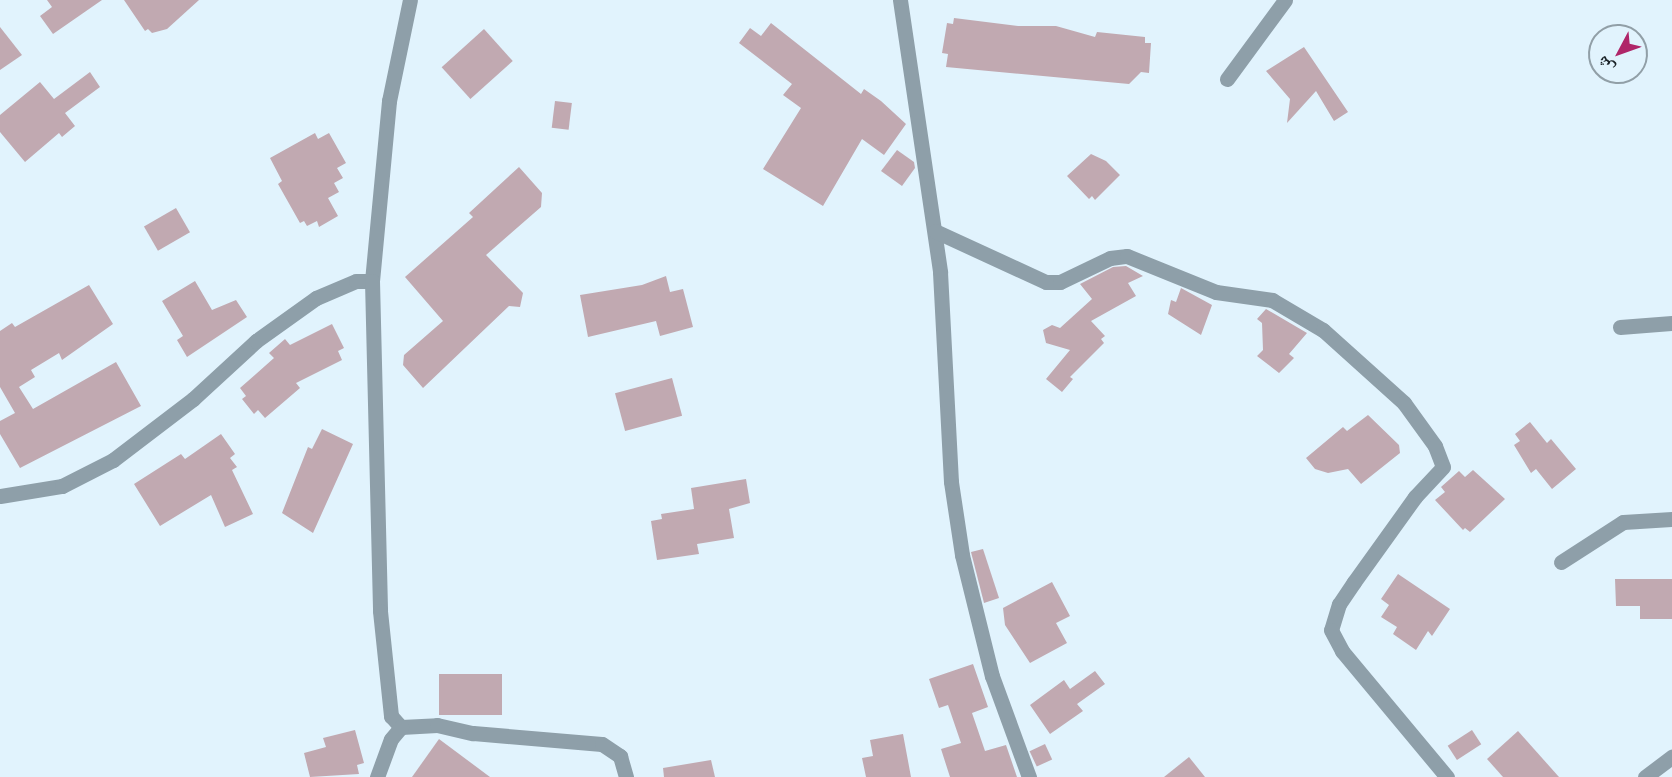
<!DOCTYPE html>
<html>
<head>
<meta charset="utf-8">
<style>
	body { margin:0 }
	#map { position:relative; width:1672px; height:777px; overflow:hidden; background:#e1f3fd; font-family:Poppins,"Noto Naskh Arabic",sans-serif }
	div>[style] { position:absolute }
	.building>* { inset:0; background:#c1a9b1; transform-origin:0 0 }
	.street>* { height:15px; margin:-7.5px; padding:0 7.5px; transform-origin:7.5px; border-radius:7.5px; background:#8e9fa9 }
	span { translate:-50% -50%; white-space:nowrap; text-align:center; line-height:1.15; -webkit-text-stroke:4.5px #e1f3fd; paint-order:stroke }
	.north { position:absolute; left:1588px; top:24px; width:60px; height:60px; box-sizing:border-box; background:#e1f3fd; border:2px solid #919fa7; border-radius:50%; rotate:229deg; font-size:16px; font-weight:700; line-height:24px; text-align:center; color:#182025 }
	.north::after { content:''; display:block; margin:auto; width:21px; height:27px; background:#af2669; clip-path:polygon(50% 0,100% 100%,50% 72%,0 100%) }
</style>
</head>
<body>
<div id="map">
	<div class="building">
		<i style="clip-path:polygon(47px 0,102px 0,53px 34px,40px 16px,52px 7px)"></i>
		<i style="clip-path:polygon(124px 0,199px 0,167px 29px,152px 33px,148px 29px,145px 31px)"></i>
		<i style="clip-path:polygon(954px 18px,1018px 26px,1056px 26px,1095px 37px,1097px 32px,1145px 37px,1145px 43px,1151px 43px,1149px 73px,1141px 72px,1129px 84px,946px 67px,948px 54px,942px 53px,947px 23px,953px 24px)"></i>
		<i style="clip-path:polygon(771px 23px,861px 94px,864px 89px,881px 101px,906px 124px,884px 155px,862px 139px,823px 206px,763px 169px,801px 108px,783px 95px,792px 84px,739px 43px,750px 28px,761px 36px)"></i>
		<i style="clip-path:polygon(0 27px,22px 55px,0 70px)"></i>
		<i style="left:484px;top:29px;width:43px;height:57px;rotate:48deg"></i>
		<i style="clip-path:polygon(1304px 47px,1348px 112px,1334px 121px,1316px 91px,1287px 123px,1290px 99px,1266px 71px)"></i>
		<i style="clip-path:polygon(90px 72px,100px 87px,65px 113px,75px 126px,62px 137px,59px 133px,25px 162px,0 132px,0 115px,40px 82px,54px 99px)"></i>
		<i style="left:555px;top:101px;width:17px;height:27px;rotate:7deg"></i>
		<i style="clip-path:polygon(315px 133px,318px 139px,329px 133px,346px 163px,337px 168px,343px 178px,334px 183px,339px 192px,328px 198px,338px 216px,319px 227px,317px 221px,307px 226px,304px 221px,300px 223px,278px 184px,282px 181px,270px 158px)"></i>
		<i style="clip-path:polygon(897px 150px,914px 162px,915px 168px,902px 186px,881px 171px)"></i>
		<i style="clip-path:polygon(1091px 154px,1106px 161px,1120px 175px,1095px 200px,1092px 196px,1089px 199px,1067px 176px)"></i>
		<i style="clip-path:polygon(519px 167px,542px 193px,541px 207px,486px 255px,523px 293px,520px 307px,509px 306px,423px 388px,403px 365px,404px 355px,443px 321px,405px 277px,473px 217px,469px 213px)"></i>
		<i style="left:176px;top:208px;width:28px;height:37px;rotate:60deg"></i>
		<i style="clip-path:polygon(1126px 266px,1143px 276px,1128px 283px,1136px 296px,1091px 321px,1105px 336px,1101px 339px,1104px 343px,1070px 377px,1073px 379px,1062px 392px,1046px 379px,1070px 350px,1046px 343px,1043px 330px,1052px 325px,1060px 328px,1092px 299px,1080px 284px,1113px 267px)"></i>
		<i style="clip-path:polygon(666px 276px,670px 292px,683px 289px,693px 327px,660px 336px,656px 321px,588px 337px,580px 295px,642px 285px)"></i>
		<i style="clip-path:polygon(195px 281px,212px 310px,236px 300px,247px 317px,187px 357px,177px 340px,183px 336px,162px 301px)"></i>
		<i style="clip-path:polygon(89px 285px,113px 324px,62px 360px,59px 353px,31px 370px,35px 377px,19px 387px,33px 409px,116px 362px,141px 406px,20px 468px,0 434px,0 421px,15px 413px,0 387px,0 331px,12px 323px,15px 327px)"></i>
		<i style="clip-path:polygon(1181px 288px,1212px 305px,1201px 335px,1168px 314px,1171px 300px,1176px 302px)"></i>
		<i style="clip-path:polygon(1266px 309px,1307px 333px,1289px 354px,1294px 358px,1279px 373px,1257px 356px,1263px 350px,1262px 323px,1257px 319px)"></i>
		<i style="clip-path:polygon(332px 324px,344px 348px,338px 351px,342px 360px,296px 383px,300px 388px,265px 418px,258px 410px,254px 414px,242px 399px,246px 396px,240px 388px,274px 358px,269px 353px,285px 339px,290px 345px)"></i>
		<i style="left:672px;top:378px;width:39px;height:59px;rotate:75deg"></i>
		<i style="clip-path:polygon(1368px 415px,1399px 445px,1400px 453px,1361px 484px,1348px 469px,1328px 473px,1315px 469px,1306px 458px,1343px 427px,1347px 431px)"></i>
		<i style="clip-path:polygon(1530px 422px,1547px 443px,1551px 439px,1576px 469px,1552px 489px,1536px 469px,1531px 473px,1514px 445px,1520px 441px,1515px 434px)"></i>
		<i style="clip-path:polygon(322px 429px,353px 444px,313px 533px,282px 513px,308px 447px,312px 449px)"></i>
		<i style="clip-path:polygon(221px 434px,235px 454px,230px 458px,237px 467px,232px 470px,253px 514px,225px 527px,211px 495px,160px 526px,134px 484px,181px 454px,185px 459px)"></i>
		<i style="clip-path:polygon(1473px 470px,1505px 499px,1470px 532px,1465px 528px,1463px 530px,1435px 500px,1445px 492px,1441px 487px,1459px 471px,1465px 477px)"></i>
		<i style="clip-path:polygon(746px 479px,750px 503px,729px 509px,734px 538px,697px 544px,699px 554px,657px 560px,651px 521px,662px 519px,661px 514px,694px 509px,691px 488px)"></i>
		<i style="clip-path:polygon(983px 549px,999px 598px,984px 603px,971px 552px)"></i>
		<i style="clip-path:polygon(1398px 574px,1450px 609px,1432px 636px,1428px 631px,1416px 650px,1393px 634px,1397px 627px,1381px 617px,1389px 605px,1381px 599px)"></i>
		<i style="clip-path:polygon(1615px 579px,1672px 579px,1672px 619px,1640px 619px,1640px 606px,1616px 606px)"></i>
		<i style="clip-path:polygon(1052px 582px,1070px 616px,1056px 623px,1067px 643px,1030px 663px,1005px 625px,1003px 608px)"></i>
		<i style="clip-path:polygon(973px 664px,988px 707px,972px 713px,985px 751px,1006px 745px,1017px 777px,950px 777px,941px 749px,961px 743px,948px 705px,939px 708px,929px 679px)"></i>
		<i style="clip-path:polygon(1095px 671px,1105px 684px,1077px 704px,1083px 711px,1050px 734px,1030px 705px,1064px 680px,1070px 689px)"></i>
		<i style="left:439px;top:674px;width:63px;height:41px"></i>
		<i style="clip-path:polygon(355px 730px,364px 763px,357px 765px,359px 774px,310px 777px,304px 753px,326px 747px,323px 738px)"></i>
		<i style="left:1472px;top:730px;width:17px;height:29px;rotate:57deg"></i>
		<i style="clip-path:polygon(1518px 731px,1559px 777px,1503px 777px,1487px 759px)"></i>
		<i style="clip-path:polygon(903px 734px,911px 777px,866px 777px,862px 758px,873px 756px,870px 740px)"></i>
		<i style="clip-path:polygon(439px 739px,490px 777px,412px 777px)"></i>
		<i style="left:1045px;top:744px;width:17px;height:17px;rotate:65deg"></i>
		<i style="clip-path:polygon(1189px 757px,1205px 777px,1164px 777px)"></i>
		<i style="clip-path:polygon(711px 760px,715px 777px,664px 777px,663px 768px)"></i>
	</div>
	<div class="street">
		<i style="left:900px;top:0;width:275px;rotate:81.6deg"></i>
		<i style="left:940px;top:272px;width:210px;rotate:87deg"></i>
		<i style="left:951px;top:482px;width:74px;rotate:81.4deg"></i>
		<i style="left:962px;top:555px;width:125px;rotate:76.1deg"></i>
		<i style="left:992px;top:676px;width:108px;rotate:69.9deg"></i>
		<i style="left:1227px;top:79px;width:98px;rotate:-53.7deg"></i>
		<i style="left:935px;top:231px;width:122px;rotate:24.7deg"></i>
		<i style="left:1046px;top:282px;width:14px"></i>
		<i style="left:1060px;top:282px;width:55px;rotate:-25.6deg"></i>
		<i style="left:1110px;top:258px;width:17px;rotate:-7deg"></i>
		<i style="left:1127px;top:256px;width:96px;rotate:22deg"></i>
		<i style="left:1216px;top:292px;width:57px;rotate:8.1deg"></i>
		<i style="left:1272px;top:300px;width:59px;rotate:30.5deg"></i>
		<i style="left:1323px;top:330px;width:109px;rotate:42deg"></i>
		<i style="left:1404px;top:403px;width:53px;rotate:54.2deg"></i>
		<i style="left:1435px;top:446px;width:22px;rotate:69deg"></i>
		<i style="left:1443px;top:467px;width:41px;rotate:133deg"></i>
		<i style="left:1415px;top:497px;width:105px;rotate:125.7deg"></i>
		<i style="left:1354px;top:582px;width:27px;rotate:124deg"></i>
		<i style="left:1339px;top:604px;width:27px;rotate:107deg"></i>
		<i style="left:1331px;top:630px;width:24px;rotate:62deg"></i>
		<i style="left:1342px;top:651px;width:164px;rotate:50.2deg"></i>
		<i style="left:372px;top:281px;width:181px;rotate:-84.6deg"></i>
		<i style="left:389px;top:101px;width:103px;rotate:-78.3deg"></i>
		<i style="left:1620px;top:327px;width:52px;rotate:-4.4deg"></i>
		<i style="left:0;top:496px;width:63px;rotate:-9.2deg"></i>
		<i style="left:62px;top:486px;width:57px;rotate:-27deg"></i>
		<i style="left:113px;top:460px;width:101px;rotate:-37.3deg"></i>
		<i style="left:193px;top:399px;width:86px;rotate:-42.6deg"></i>
		<i style="left:256px;top:341px;width:74px;rotate:-35.6deg"></i>
		<i style="left:316px;top:298px;width:43px;rotate:-23deg"></i>
		<i style="left:356px;top:281px;width:16px"></i>
		<i style="left:372px;top:281px;width:330px;rotate:88.6deg"></i>
		<i style="left:380px;top:611px;width:106px;rotate:84deg"></i>
		<i style="left:391px;top:716px;width:15px;rotate:48deg"></i>
		<i style="left:401px;top:727px;width:36px;rotate:-3deg"></i>
		<i style="left:437px;top:725px;width:37px;rotate:13deg"></i>
		<i style="left:473px;top:733px;width:129px;rotate:4.9deg"></i>
		<i style="left:602px;top:744px;width:22px;rotate:34deg"></i>
		<i style="left:620px;top:756px;width:22px;rotate:74deg"></i>
		<i style="left:1561px;top:562px;width:74px;rotate:-32.8deg"></i>
		<i style="left:1623px;top:522px;width:49px;rotate:-3.5deg"></i>
		<i style="left:377px;top:777px;width:40px;rotate:-69.8deg"></i>
		<i style="left:391px;top:739px;width:16px;rotate:-50deg"></i>
		<i style="left:1645px;top:777px;width:34px;rotate:-37deg"></i>
	</div>
	<div class="north">ش</div>
</div>
</body>
</html>
